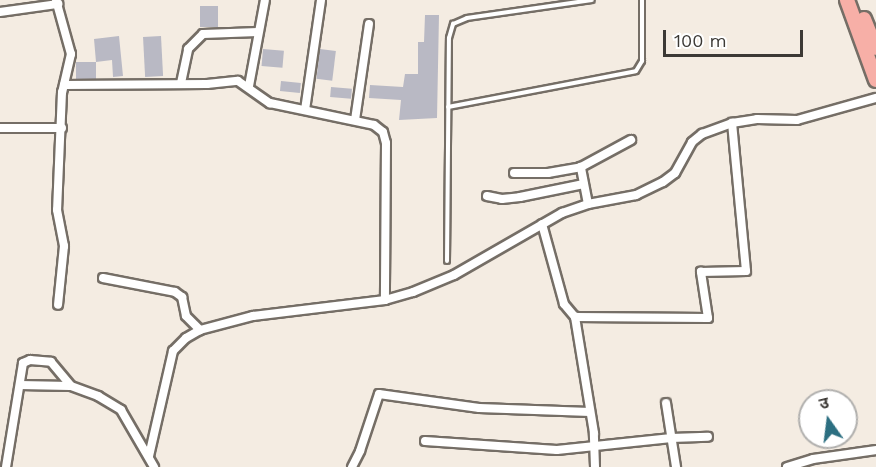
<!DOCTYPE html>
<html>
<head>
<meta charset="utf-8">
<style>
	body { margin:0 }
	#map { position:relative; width:876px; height:467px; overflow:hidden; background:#f4ece2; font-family:"Work Sans","Noto Sans Devanagari",sans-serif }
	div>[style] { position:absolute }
	.building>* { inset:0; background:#b9b9c4; transform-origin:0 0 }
	.roads { filter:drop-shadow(2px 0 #756e66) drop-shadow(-2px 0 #756e66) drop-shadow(0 2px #756e66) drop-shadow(0 -2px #756e66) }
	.service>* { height:4px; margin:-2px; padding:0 2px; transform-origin:2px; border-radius:2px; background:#fff }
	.minor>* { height:8px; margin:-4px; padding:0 4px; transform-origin:4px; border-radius:4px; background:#fff }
	.primary>* { height:14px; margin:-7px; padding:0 7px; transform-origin:7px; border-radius:7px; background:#f7afa7 }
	span { translate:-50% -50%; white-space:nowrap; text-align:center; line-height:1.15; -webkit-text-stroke:6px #fff; paint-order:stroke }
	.north { position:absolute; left:798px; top:389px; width:60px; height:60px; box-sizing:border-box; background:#fff; border:2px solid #b1b0ae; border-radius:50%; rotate:346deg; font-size:16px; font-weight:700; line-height:24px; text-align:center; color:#3c3935 }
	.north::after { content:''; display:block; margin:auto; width:21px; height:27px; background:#2c6f81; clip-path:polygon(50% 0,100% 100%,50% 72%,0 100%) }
	.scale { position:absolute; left:663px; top:30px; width:140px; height:27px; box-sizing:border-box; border:3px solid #3c3935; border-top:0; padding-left:8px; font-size:18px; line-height:21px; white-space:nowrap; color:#3c3935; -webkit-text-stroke:4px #fff; paint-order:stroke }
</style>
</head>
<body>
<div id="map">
	<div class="building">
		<i style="left:200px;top:6px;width:18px;height:21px"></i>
		<i style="clip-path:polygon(425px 15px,439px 15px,437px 118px,399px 120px,401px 100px,369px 98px,370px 85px,403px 87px,405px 74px,418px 74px,418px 42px,424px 42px)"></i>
		<i style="clip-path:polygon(119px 36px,123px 76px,113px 77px,112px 60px,96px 62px,94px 39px)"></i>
		<i style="left:161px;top:36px;width:40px;height:18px;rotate:87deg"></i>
		<i style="left:263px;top:49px;width:21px;height:17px;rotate:5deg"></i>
		<i style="left:320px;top:49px;width:16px;height:30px;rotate:7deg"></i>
		<i style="left:76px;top:62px;width:20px;height:17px"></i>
		<i style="left:281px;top:81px;width:20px;height:10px;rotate:6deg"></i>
		<i style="left:331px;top:87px;width:21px;height:10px;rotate:5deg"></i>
	</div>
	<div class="roads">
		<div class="service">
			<i style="left:448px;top:107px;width:191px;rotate:-10.8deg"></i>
			<i style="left:636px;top:71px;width:12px;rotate:-59deg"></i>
			<i style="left:642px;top:61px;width:61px;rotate:-90deg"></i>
			<i style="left:447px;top:261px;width:223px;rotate:-89.5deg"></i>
			<i style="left:449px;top:38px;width:15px;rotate:-74deg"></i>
			<i style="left:453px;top:24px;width:15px;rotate:-23deg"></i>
			<i style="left:467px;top:18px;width:126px;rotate:-8.2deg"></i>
		</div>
		<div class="minor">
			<i style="left:56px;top:0;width:56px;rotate:74.5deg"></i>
			<i style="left:71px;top:54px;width:39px;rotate:103deg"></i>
			<i style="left:62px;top:92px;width:118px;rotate:92.4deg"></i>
			<i style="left:57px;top:210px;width:37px;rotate:79deg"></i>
			<i style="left:64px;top:246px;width:59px;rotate:95.8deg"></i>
			<i style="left:0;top:12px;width:59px;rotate:-7.9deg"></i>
			<i style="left:181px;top:83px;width:35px;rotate:-78deg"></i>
			<i style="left:188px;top:49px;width:21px;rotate:-45deg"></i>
			<i style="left:203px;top:34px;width:55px;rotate:-2.1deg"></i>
			<i style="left:64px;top:85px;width:143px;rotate:-0.4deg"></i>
			<i style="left:207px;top:84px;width:31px;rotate:-6deg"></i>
			<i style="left:238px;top:81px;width:39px;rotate:35deg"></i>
			<i style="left:270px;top:103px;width:106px;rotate:11.9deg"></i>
			<i style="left:374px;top:125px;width:11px;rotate:38deg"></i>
			<i style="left:383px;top:132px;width:11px;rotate:75deg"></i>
			<i style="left:386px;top:143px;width:157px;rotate:90.4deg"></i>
			<i style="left:249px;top:86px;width:87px;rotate:-79.5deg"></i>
			<i style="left:305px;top:110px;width:111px;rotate:-81.7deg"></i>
			<i style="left:355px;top:120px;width:97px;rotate:-81.7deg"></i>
			<i style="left:0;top:128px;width:62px"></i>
			<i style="left:514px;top:173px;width:34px"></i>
			<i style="left:548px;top:173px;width:34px;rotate:-10deg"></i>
			<i style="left:487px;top:196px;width:15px;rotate:11deg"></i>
			<i style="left:502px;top:199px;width:18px;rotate:-6deg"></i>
			<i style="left:520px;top:197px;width:65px;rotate:-11.5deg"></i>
			<i style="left:588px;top:204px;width:38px;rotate:-101deg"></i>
			<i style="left:581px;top:167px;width:57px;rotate:-28.4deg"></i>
			<i style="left:542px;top:224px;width:83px;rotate:74.6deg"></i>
			<i style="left:564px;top:304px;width:17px;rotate:50deg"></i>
			<i style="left:103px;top:278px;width:73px;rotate:11deg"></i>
			<i style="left:175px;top:292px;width:9px;rotate:36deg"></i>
			<i style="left:182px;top:297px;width:19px;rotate:78deg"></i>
			<i style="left:186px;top:316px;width:20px;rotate:45deg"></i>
			<i style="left:20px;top:385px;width:50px;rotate:1.1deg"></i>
			<i style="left:666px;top:403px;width:65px;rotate:81.1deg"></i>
			<i style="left:425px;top:441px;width:132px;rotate:3.9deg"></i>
			<i style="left:557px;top:450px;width:115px;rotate:-6deg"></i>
			<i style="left:671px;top:438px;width:37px;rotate:-2deg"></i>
			<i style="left:149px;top:456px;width:108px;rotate:-77.1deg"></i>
			<i style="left:173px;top:351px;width:18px;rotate:-45deg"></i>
			<i style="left:186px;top:338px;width:16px;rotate:-30deg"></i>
			<i style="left:200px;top:330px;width:55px;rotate:-14.8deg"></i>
			<i style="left:253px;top:316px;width:133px;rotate:-6.9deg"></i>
			<i style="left:385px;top:300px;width:29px;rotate:-16deg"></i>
			<i style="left:413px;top:292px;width:44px;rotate:-22.5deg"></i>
			<i style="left:454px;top:275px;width:125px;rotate:-29.9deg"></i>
			<i style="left:562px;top:213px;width:28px;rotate:-19deg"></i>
			<i style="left:588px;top:204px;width:49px;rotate:-10.6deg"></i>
			<i style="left:636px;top:195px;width:30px;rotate:-26deg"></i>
			<i style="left:663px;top:182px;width:15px;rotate:-37deg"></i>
			<i style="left:675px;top:173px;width:35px;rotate:-61deg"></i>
			<i style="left:692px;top:142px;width:13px;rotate:-39deg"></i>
			<i style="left:702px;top:134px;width:32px;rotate:-20deg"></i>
			<i style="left:732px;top:123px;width:25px;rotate:-9deg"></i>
			<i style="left:757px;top:119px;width:40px;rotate:1.4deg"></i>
			<i style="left:797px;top:120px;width:82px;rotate:-15.6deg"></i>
			<i style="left:6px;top:467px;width:105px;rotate:-80.7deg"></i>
			<i style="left:23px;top:363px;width:8px;rotate:-23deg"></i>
			<i style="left:30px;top:360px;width:21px;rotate:5deg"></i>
			<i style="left:51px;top:362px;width:31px;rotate:50deg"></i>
			<i style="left:71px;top:386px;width:29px;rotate:20deg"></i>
			<i style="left:98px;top:396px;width:27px;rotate:31deg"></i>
			<i style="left:121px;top:410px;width:66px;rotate:59.9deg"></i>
			<i style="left:352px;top:467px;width:18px;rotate:-63deg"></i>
			<i style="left:360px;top:451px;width:60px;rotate:-71.6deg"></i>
			<i style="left:379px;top:394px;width:101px;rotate:8deg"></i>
			<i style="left:479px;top:408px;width:111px;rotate:2.1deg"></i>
			<i style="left:595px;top:467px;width:34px;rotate:-92deg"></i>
			<i style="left:594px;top:433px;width:118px;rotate:-99.3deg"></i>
			<i style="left:575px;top:317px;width:133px;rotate:0.4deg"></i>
			<i style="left:708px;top:318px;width:47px;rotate:-98.7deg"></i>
			<i style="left:701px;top:272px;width:45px;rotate:-1.3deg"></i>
			<i style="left:746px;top:271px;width:149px;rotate:-95.4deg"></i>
			<i style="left:787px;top:467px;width:27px;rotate:-17deg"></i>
			<i style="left:813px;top:459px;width:64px;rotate:-8.1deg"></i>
		</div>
		<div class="primary">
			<i style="left:847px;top:0;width:85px;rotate:70.1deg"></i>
			<i style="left:864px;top:19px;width:31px;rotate:68deg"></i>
		</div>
	</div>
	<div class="north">उ</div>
	<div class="scale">100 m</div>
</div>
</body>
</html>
